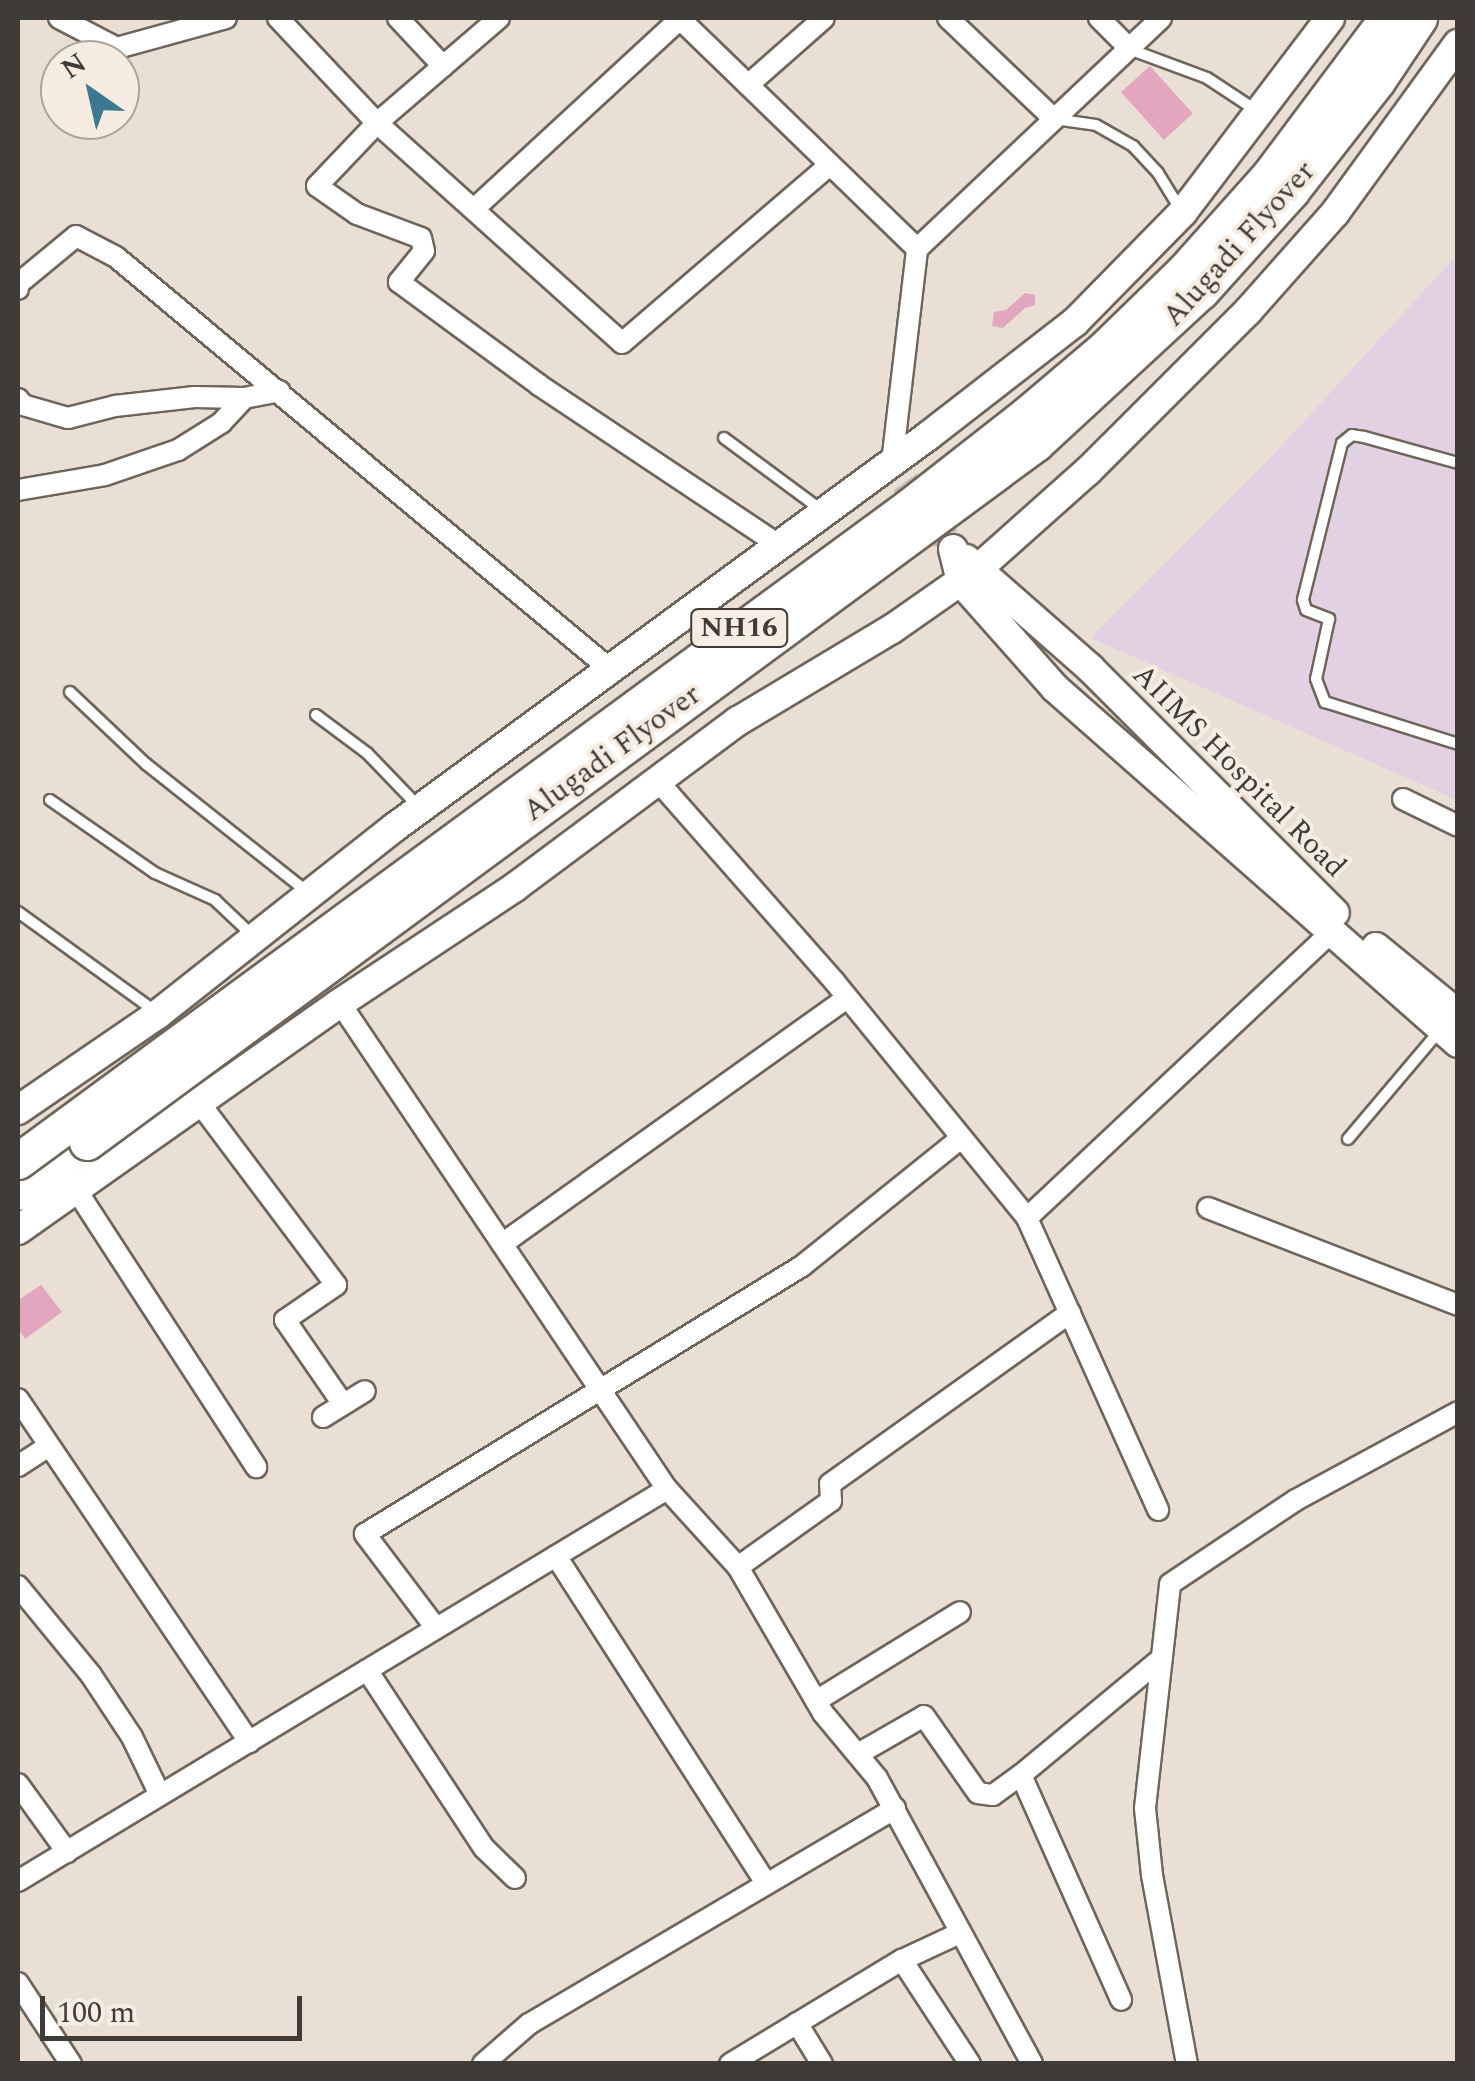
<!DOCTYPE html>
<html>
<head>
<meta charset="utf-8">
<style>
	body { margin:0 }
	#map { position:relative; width:1475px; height:2081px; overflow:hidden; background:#eadfd4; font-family:Spectral,serif }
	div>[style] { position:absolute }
	.education>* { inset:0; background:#e2d1e3 }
	.building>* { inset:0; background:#e2a6bf; transform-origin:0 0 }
	.secondary-tunnel>* { height:28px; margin-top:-14px; transform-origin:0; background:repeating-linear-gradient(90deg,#c8beb5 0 28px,transparent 0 42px) }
	.roads { filter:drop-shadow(2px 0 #6e655b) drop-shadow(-2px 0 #6e655b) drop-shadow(0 2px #6e655b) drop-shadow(0 -2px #6e655b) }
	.lane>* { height:10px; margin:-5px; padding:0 5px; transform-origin:5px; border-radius:5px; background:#fff }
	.street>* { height:20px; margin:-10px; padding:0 10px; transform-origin:10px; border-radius:10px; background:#fff }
	.secondary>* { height:28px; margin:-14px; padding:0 14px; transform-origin:14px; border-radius:14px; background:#fff }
	.highway>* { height:35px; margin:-17.5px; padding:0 17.5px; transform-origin:17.5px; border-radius:17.5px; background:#fff }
	.bridges { filter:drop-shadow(2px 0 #6e655b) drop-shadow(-2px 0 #6e655b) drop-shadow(0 2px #6e655b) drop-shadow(0 -2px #6e655b) }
	.highway-bridge>* { height:35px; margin:-17.5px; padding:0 17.5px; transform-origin:17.5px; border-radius:17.5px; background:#fff }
	span { translate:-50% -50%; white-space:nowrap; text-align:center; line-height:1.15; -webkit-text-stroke:8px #f7ece1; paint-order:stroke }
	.shield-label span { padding:2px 8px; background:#f7ece1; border:2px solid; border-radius:8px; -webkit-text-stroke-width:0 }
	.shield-label { font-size:28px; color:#3f3b37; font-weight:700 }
	.street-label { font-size:30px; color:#3f3b37 }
	.frame { position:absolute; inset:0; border:20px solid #3f3b37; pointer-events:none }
	.north { position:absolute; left:40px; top:40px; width:100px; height:100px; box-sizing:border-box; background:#f7ece1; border:2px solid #ada59d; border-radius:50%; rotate:326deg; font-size:28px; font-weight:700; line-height:40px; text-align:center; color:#3f3b37 }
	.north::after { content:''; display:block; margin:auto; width:35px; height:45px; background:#3c7890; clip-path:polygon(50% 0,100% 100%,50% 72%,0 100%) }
	.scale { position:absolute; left:40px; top:1996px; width:262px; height:45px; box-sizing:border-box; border:5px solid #3f3b37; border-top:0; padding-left:12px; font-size:30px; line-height:35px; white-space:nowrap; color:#3f3b37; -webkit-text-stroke:8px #f7ece1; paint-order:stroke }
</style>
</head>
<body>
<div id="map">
	<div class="education">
		<i style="clip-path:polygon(1457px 255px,1457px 800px,1091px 638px,1272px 456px)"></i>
	</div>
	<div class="building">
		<i style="left:1150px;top:66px;width:64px;height:39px;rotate:48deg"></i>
		<i style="clip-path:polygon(1025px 293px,1035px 295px,1035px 305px,1025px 308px,1003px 328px,992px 326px,994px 312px,1006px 310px)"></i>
		<i style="clip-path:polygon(41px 1285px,62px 1312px,25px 1339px,18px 1328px,18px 1300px)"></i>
	</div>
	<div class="secondary-tunnel">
		<i style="left:905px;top:482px;width:82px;rotate:54.4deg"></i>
	</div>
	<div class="roads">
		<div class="lane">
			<i style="left:1129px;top:49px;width:83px;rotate:20.4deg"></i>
			<i style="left:1207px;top:78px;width:60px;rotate:33.4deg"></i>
			<i style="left:1054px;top:119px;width:42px;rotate:8.1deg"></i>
			<i style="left:1096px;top:125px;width:43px;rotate:29.6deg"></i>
			<i style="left:1133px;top:146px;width:37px;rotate:47deg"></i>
			<i style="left:1158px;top:173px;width:46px;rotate:58.4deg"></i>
			<i style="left:724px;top:438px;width:124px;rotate:36.5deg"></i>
			<i style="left:1458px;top:463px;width:98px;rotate:-164.5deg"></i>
			<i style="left:1364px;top:437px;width:12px;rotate:-171deg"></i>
			<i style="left:1352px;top:435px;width:13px;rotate:141deg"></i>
			<i style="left:1342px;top:443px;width:162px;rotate:104deg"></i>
			<i style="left:1303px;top:600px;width:10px;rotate:73deg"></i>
			<i style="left:1306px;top:610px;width:25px;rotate:21deg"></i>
			<i style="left:1329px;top:619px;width:61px;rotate:102.2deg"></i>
			<i style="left:1316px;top:679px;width:25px;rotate:69deg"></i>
			<i style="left:1325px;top:702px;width:139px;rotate:17.5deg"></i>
			<i style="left:70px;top:692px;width:105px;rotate:43.5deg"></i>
			<i style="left:146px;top:764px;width:204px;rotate:38.4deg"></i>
			<i style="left:316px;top:715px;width:64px;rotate:36.7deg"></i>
			<i style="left:367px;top:753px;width:75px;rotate:46.1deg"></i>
			<i style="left:50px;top:800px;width:128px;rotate:34.8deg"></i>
			<i style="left:155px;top:873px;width:66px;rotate:24.2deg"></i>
			<i style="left:215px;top:900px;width:54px;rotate:43.5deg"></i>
			<i style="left:18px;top:912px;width:169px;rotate:35.9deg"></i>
			<i style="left:1348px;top:1139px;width:144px;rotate:-49.8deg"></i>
		</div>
		<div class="street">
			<i style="left:59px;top:18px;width:65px;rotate:27.3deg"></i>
			<i style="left:117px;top:48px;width:113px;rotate:-15.4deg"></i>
			<i style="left:278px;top:18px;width:144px;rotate:46.7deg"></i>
			<i style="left:377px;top:123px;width:87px;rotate:133.6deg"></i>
			<i style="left:317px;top:186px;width:49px;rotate:35deg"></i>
			<i style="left:357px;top:214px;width:68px;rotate:20.6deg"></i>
			<i style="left:421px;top:238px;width:13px;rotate:77deg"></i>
			<i style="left:424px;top:251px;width:40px;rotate:129deg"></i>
			<i style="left:399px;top:282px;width:174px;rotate:36.3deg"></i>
			<i style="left:539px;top:385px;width:290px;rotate:33.7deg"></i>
			<i style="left:398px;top:18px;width:66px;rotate:46.8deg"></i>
			<i style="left:499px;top:18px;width:161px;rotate:139.3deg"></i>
			<i style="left:377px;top:123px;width:329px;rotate:41.9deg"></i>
			<i style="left:622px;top:343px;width:274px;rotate:-40.6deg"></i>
			<i style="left:679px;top:18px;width:332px;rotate:44.1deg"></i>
			<i style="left:948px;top:18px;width:146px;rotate:43.6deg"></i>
			<i style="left:1099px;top:18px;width:42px;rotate:45deg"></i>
			<i style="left:748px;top:85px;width:101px;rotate:-41.4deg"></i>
			<i style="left:474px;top:209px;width:280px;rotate:-42.7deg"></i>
			<i style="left:18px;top:289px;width:5px;rotate:-90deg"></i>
			<i style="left:18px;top:284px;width:75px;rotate:-39.6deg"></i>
			<i style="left:76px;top:236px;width:45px;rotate:27.7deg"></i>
			<i style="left:116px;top:257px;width:645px;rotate:39.84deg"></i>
			<i style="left:18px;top:399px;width:8px;rotate:50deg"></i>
			<i style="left:23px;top:405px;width:47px;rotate:16.1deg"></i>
			<i style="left:68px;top:418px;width:49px;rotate:-14.3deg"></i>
			<i style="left:115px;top:406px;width:80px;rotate:-6.5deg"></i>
			<i style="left:194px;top:397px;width:50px;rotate:1.1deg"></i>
			<i style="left:244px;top:398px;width:36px;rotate:-11deg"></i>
			<i style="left:892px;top:463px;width:215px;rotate:-83.3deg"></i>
			<i style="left:917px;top:249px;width:336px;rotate:-43.4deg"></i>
			<i style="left:18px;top:490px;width:88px;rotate:-9.8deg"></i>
			<i style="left:105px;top:475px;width:77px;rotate:-18.9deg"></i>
			<i style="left:178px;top:450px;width:51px;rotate:-32.1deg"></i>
			<i style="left:221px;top:423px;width:34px;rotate:-47deg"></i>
			<i style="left:656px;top:779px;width:269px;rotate:48.6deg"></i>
			<i style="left:834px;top:981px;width:306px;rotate:50.8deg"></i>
			<i style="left:1027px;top:1218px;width:417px;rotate:-43.2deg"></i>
			<i style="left:1403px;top:799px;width:61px;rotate:26.1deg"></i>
			<i style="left:340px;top:1003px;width:586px;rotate:56.07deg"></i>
			<i style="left:667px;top:1489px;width:105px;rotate:47.7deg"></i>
			<i style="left:738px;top:1567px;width:169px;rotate:59.8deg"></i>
			<i style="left:823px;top:1713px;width:85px;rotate:50.3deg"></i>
			<i style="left:877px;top:1778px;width:325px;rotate:61.5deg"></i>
			<i style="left:198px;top:1101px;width:230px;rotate:53.1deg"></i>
			<i style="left:336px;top:1285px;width:62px;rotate:145.5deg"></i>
			<i style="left:285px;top:1320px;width:102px;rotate:55.4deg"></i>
			<i style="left:75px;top:1188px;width:333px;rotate:57deg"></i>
			<i style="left:1208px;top:1208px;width:268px;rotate:21.2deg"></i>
			<i style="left:1027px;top:1218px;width:320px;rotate:65.8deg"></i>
			<i style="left:502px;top:1244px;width:424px;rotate:-35.5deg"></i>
			<i style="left:18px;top:1399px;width:414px;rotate:56deg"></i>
			<i style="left:323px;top:1417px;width:49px;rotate:-31.8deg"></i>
			<i style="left:18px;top:1466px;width:37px;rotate:-33deg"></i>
			<i style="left:556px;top:1556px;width:389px;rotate:57.3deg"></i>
			<i style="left:738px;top:1567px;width:114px;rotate:-35.4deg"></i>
			<i style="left:831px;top:1501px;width:17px;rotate:-93deg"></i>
			<i style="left:830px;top:1484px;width:295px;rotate:-35.5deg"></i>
			<i style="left:18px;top:1586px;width:115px;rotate:50.6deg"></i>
			<i style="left:91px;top:1675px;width:74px;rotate:56.5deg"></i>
			<i style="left:132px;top:1737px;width:64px;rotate:64.2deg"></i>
			<i style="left:436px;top:1628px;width:118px;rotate:-127.1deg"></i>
			<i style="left:365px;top:1534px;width:513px;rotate:-31.52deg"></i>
			<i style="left:802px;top:1266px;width:203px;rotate:-38.8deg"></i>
			<i style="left:367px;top:1670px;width:213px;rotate:56.7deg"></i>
			<i style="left:484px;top:1848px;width:43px;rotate:44.1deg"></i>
			<i style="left:816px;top:1701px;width:169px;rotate:-31.7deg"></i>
			<i style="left:858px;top:1754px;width:76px;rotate:-29.9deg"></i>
			<i style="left:924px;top:1716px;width:94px;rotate:55deg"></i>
			<i style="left:978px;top:1793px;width:15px;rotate:8deg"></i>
			<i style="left:993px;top:1795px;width:34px;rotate:-36deg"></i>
			<i style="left:1021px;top:1775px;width:246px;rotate:66deg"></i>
			<i style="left:1021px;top:1775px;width:183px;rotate:-39.7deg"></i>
			<i style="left:18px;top:1784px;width:84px;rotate:54.2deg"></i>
			<i style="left:18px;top:1881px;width:758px;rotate:-31.13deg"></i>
			<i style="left:902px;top:1960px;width:124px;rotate:56.8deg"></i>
			<i style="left:18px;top:1983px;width:97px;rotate:56.8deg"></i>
			<i style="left:797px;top:2023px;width:48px;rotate:58.6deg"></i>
			<i style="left:483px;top:2064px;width:61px;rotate:-41deg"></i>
			<i style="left:529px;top:2024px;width:425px;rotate:-30.5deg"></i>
			<i style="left:730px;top:2064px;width:201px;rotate:-31.2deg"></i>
			<i style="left:902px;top:1960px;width:64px;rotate:-25deg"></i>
			<i style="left:1187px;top:2064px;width:192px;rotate:-100.5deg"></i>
			<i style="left:1152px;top:1875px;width:67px;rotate:-96deg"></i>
			<i style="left:1145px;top:1808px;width:225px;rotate:-83.6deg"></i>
			<i style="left:1170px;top:1584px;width:151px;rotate:-33.7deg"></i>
			<i style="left:1296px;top:1500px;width:184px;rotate:-28.5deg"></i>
		</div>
		<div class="secondary">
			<i style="left:953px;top:549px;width:34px;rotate:76deg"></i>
			<i style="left:961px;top:582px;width:142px;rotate:48.4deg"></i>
			<i style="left:1055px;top:688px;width:537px;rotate:41.38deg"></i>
			<i style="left:966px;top:559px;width:165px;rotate:41.3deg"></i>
			<i style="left:1090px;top:668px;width:346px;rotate:45deg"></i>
			<i style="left:1376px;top:947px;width:106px;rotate:39.3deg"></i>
			<i style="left:18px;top:1110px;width:170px;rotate:-34.4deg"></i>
			<i style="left:158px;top:1014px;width:302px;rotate:-38.3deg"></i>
			<i style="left:395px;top:827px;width:661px;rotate:-36.26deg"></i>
			<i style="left:928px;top:436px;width:186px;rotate:-37.8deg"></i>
			<i style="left:1075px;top:322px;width:154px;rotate:-45.5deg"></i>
			<i style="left:1183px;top:212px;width:243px;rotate:-52.8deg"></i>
			<i style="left:18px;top:1230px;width:394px;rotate:-35.2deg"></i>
			<i style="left:340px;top:1003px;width:210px;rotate:-33.5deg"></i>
			<i style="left:515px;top:887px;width:278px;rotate:-36.7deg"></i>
			<i style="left:738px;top:721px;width:179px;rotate:-30.9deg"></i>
			<i style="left:892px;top:629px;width:106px;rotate:-35deg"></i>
			<i style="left:979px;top:568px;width:146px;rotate:-41.7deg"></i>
			<i style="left:1088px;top:471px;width:226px;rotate:-45deg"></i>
			<i style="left:1248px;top:311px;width:131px;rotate:-48.4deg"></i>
			<i style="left:1335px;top:213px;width:209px;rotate:-54deg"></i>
		</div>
		<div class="highway">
			<i style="left:18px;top:1192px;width:85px;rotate:-35.9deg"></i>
		</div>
	</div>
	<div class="bridges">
		<div class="highway-bridge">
			<i style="left:87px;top:1142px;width:1179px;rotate:-36.37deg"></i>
			<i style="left:1036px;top:443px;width:224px;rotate:-42.7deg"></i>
			<i style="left:1201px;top:291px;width:135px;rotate:-48deg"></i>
			<i style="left:1291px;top:191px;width:140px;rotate:-52deg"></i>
			<i style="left:1377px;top:81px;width:76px;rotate:-56.3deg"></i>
			<i style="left:18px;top:1161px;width:1107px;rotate:-36.29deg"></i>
			<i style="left:910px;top:506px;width:147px;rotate:-38.1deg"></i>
			<i style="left:1026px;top:415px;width:104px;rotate:-40.3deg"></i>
			<i style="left:1105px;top:348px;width:110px;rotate:-44.3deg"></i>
			<i style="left:1184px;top:271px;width:127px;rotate:-48.2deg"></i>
			<i style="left:1269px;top:176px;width:197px;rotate:-53.2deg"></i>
		</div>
	</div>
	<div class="shield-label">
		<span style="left:739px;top:628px">NH16</span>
	</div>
	<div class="street-label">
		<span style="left:1239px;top:244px;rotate:-48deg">Alugadi Flyover</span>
		<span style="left:612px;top:753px;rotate:-36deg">Alugadi Flyover</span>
		<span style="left:1239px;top:771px;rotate:45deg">AIIMS Hospital Road</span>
	</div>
	<div class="frame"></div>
	<div class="north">N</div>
	<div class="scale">100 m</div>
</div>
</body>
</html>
